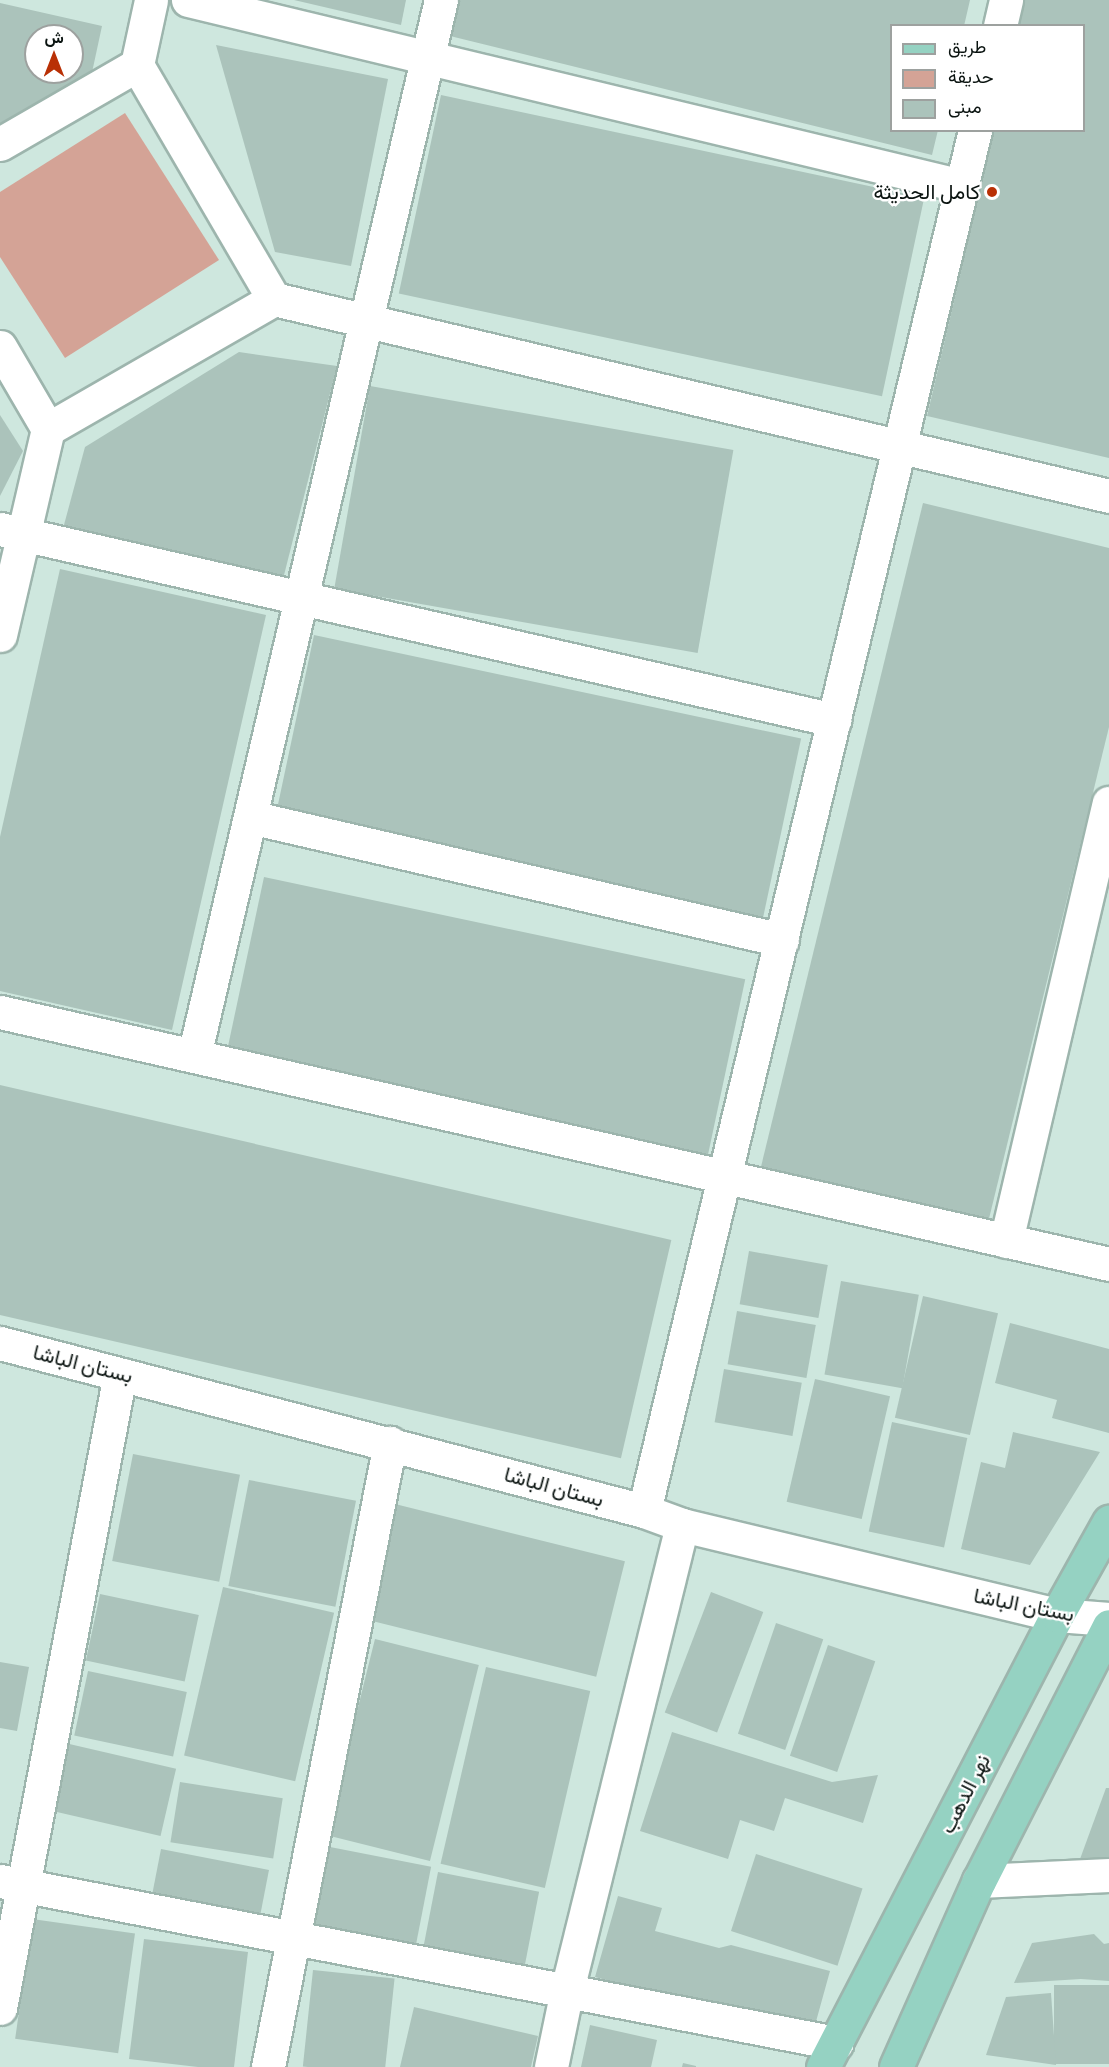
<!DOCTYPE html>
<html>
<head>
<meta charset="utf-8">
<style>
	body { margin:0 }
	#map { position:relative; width:1109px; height:2067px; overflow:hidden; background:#cee7de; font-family:Signika,Vazirmatn,sans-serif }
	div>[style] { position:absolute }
	.green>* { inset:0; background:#d4a396 }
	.building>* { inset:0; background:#abc3bb; transform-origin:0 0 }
	.roads { filter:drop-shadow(2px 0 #9db5ad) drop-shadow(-2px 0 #9db5ad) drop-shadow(0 2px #9db5ad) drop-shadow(0 -2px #9db5ad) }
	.minor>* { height:33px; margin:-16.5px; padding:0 16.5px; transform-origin:16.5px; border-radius:16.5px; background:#fff }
	.major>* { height:33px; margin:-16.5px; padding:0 16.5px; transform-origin:16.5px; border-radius:16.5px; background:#95d2c2 }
	.dots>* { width:16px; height:16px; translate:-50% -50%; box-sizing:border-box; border:3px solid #fff; border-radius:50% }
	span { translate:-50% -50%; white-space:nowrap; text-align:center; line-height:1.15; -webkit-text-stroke:4.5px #fff; paint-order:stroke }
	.poi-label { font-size:21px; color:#0a1310 }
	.right { translate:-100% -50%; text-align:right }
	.street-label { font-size:21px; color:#0a1310 }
	.legend { position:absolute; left:890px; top:24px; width:195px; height:108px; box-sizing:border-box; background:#fff; border:2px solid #9da19f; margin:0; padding:8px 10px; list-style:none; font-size:18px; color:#0a1310 }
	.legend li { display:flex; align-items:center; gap:12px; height:30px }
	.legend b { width:30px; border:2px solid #9da19f }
	.north { position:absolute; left:24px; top:24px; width:60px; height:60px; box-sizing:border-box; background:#fff; border:2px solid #9da19f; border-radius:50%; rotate:0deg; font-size:16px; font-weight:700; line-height:24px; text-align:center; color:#0a1310 }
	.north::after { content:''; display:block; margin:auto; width:21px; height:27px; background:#b93005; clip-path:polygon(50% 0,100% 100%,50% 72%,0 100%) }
</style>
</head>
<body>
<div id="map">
	<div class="green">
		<i style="clip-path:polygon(125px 113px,219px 260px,65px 358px,0 257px,0 192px)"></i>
	</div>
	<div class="building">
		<i style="clip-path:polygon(294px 0,406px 0,401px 25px)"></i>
		<i style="clip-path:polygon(459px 0,970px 0,964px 26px,892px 26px,892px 130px,938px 130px,932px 155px,450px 36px)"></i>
		<i style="clip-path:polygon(1024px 0,1109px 0,1109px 458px,927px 416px,994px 130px,1084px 130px,1084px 26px,1018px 26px)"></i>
		<i style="clip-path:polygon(evenodd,0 3px,102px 26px,85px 105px,0 160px,0 3px,36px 36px,72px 36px,72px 72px,36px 72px,36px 36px)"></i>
		<i style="clip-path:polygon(216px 45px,388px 79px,351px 266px,275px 252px)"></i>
		<i style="left:441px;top:95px;width:494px;height:203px;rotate:12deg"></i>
		<i style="clip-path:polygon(239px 352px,337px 366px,282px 583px,61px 536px,85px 447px)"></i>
		<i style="left:370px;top:386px;width:369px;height:206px;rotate:10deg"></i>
		<i style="clip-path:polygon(0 415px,23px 451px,0 496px)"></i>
		<i style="clip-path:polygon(923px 503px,1109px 548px,1109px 727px,985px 1235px,758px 1179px)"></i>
		<i style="clip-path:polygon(60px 569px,266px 615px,172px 1030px,0 991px,0 837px)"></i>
		<i style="left:314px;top:635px;width:498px;height:188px;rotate:12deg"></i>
		<i style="left:264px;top:877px;width:492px;height:190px;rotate:12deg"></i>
		<i style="left:0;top:1085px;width:689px;height:224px;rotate:13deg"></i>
		<i style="left:749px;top:1251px;width:80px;height:54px;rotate:10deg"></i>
		<i style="left:841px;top:1281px;width:79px;height:95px;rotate:10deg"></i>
		<i style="left:923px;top:1296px;width:77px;height:125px;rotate:13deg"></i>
		<i style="left:737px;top:1311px;width:80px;height:54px;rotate:10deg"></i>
		<i style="clip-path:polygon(1010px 1323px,1109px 1349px,1109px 1433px,1052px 1418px,1057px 1400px,995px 1383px)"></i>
		<i style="left:724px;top:1369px;width:79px;height:54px;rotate:10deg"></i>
		<i style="left:815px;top:1379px;width:77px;height:126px;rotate:13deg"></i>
		<i style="left:892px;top:1422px;width:77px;height:112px;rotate:12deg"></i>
		<i style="clip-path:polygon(1013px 1432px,1100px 1452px,1030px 1565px,961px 1549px,981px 1462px,1005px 1468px)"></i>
		<i style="left:133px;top:1454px;width:109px;height:109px;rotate:11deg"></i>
		<i style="left:249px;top:1480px;width:109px;height:108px;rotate:11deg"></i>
		<i style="left:395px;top:1504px;width:237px;height:119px;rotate:14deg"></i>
		<i style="left:223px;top:1587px;width:114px;height:173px;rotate:13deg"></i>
		<i style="left:711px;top:1592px;width:56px;height:129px;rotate:21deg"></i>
		<i style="left:100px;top:1594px;width:101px;height:68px;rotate:12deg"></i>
		<i style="left:776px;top:1623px;width:50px;height:117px;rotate:19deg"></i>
		<i style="left:375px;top:1639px;width:107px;height:202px;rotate:14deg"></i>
		<i style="left:828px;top:1645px;width:50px;height:117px;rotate:19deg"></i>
		<i style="clip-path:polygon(0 1662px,29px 1667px,17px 1731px,0 1728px)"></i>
		<i style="left:486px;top:1667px;width:107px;height:202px;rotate:13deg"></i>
		<i style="left:88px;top:1671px;width:101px;height:66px;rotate:12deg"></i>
		<i style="clip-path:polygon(672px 1732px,832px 1782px,878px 1775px,863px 1823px,785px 1798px,774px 1831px,740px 1820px,728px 1859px,640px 1831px)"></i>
		<i style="left:65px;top:1743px;width:114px;height:69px;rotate:13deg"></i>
		<i style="left:180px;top:1782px;width:104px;height:61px;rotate:9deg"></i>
		<i style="clip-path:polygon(1106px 1788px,1109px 1788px,1109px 1869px,1076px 1870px)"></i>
		<i style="left:330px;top:1847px;width:103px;height:83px;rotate:11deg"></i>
		<i style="left:161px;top:1849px;width:110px;height:46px;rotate:11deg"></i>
		<i style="left:756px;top:1854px;width:112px;height:81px;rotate:18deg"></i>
		<i style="left:438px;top:1872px;width:103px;height:82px;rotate:11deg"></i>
		<i style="clip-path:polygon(618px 1896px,662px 1908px,655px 1931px,719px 1948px,731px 1945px,830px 1971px,812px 2036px,595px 1977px)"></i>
		<i style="left:32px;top:1919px;width:104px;height:121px;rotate:8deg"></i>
		<i style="clip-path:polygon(1094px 1934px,1104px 1944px,1109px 1943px,1109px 1981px,1081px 1979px,1014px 1983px,1032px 1943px)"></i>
		<i style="clip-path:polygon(144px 1939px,248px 1952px,234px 2067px,198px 2067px,129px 2059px)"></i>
		<i style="left:313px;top:1970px;width:82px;height:97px;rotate:6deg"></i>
		<i style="left:1109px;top:1985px;width:79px;height:55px;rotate:90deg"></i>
		<i style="clip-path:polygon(1051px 1993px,1056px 2065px,986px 2055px,1006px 1997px)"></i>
		<i style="clip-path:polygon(414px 2007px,538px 2036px,531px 2067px,400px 2067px)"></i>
		<i style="clip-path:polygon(590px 2025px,657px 2040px,651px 2067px,581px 2067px)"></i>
		<i style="clip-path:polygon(683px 2063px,696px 2066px,696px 2067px,682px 2067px)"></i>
	</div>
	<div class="roads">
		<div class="minor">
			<i style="left:188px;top:0;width:796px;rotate:13.51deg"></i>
			<i style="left:1000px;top:26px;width:27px;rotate:-77deg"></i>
			<i style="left:137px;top:65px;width:66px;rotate:-77.8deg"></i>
			<i style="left:0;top:144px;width:158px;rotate:-30deg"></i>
			<i style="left:137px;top:65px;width:271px;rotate:59.7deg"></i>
			<i style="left:0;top:347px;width:95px;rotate:59.7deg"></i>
			<i style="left:48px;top:429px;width:261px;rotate:-29.9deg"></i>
			<i style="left:274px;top:299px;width:858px;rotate:13.27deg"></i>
			<i style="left:0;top:529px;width:856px;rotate:12.9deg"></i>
			<i style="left:0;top:635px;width:212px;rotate:-76.9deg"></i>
			<i style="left:250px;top:817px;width:546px;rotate:13.02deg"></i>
			<i style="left:0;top:1012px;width:1137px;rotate:12.8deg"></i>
			<i style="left:194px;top:1056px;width:1085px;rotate:-76.84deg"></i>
			<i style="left:1006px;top:1241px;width:450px;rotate:-76.8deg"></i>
			<i style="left:0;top:1343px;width:666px;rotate:14.62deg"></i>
			<i style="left:644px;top:1511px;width:40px;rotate:20.2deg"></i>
			<i style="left:682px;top:1525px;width:386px;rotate:13.5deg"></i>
			<i style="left:1057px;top:1615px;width:52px;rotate:4.4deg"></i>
			<i style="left:644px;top:1511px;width:1420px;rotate:-76.52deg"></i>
			<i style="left:0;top:1881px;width:852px;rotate:10.97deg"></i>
			<i style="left:979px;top:1881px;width:130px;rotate:-2.6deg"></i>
			<i style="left:0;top:2008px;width:645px;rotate:-79.28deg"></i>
			<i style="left:268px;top:2067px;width:636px;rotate:-78.94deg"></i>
			<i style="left:551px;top:2067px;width:79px;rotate:-78.3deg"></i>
			<i style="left:567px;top:1990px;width:479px;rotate:-76.1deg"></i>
		</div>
		<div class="major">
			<i style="left:823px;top:2067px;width:509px;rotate:-62.63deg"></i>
			<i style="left:1057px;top:1615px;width:107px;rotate:-60.8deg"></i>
			<i style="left:896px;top:2067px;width:204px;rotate:-66deg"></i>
			<i style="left:979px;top:1881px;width:286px;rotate:-63deg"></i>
		</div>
	</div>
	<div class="dots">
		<i style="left:992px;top:192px;background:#b93005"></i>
	</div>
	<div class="poi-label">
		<span class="right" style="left:980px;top:192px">كامل الحديثة</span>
	</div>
	<div class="street-label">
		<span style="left:83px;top:1364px;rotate:14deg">بستان الباشا</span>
		<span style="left:554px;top:1487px;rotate:15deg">بستان الباشا</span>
		<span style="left:1024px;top:1605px;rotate:11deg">بستان الباشا</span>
		<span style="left:965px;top:1794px;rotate:-63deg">نهر الدهب</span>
	</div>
	<ul class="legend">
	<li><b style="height:8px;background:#95d2c2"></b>طريق</li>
	<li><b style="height:16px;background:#d4a396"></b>حديقة</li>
	<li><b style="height:16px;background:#abc3bb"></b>مبنى</li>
	</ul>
	<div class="north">ش</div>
</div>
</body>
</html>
